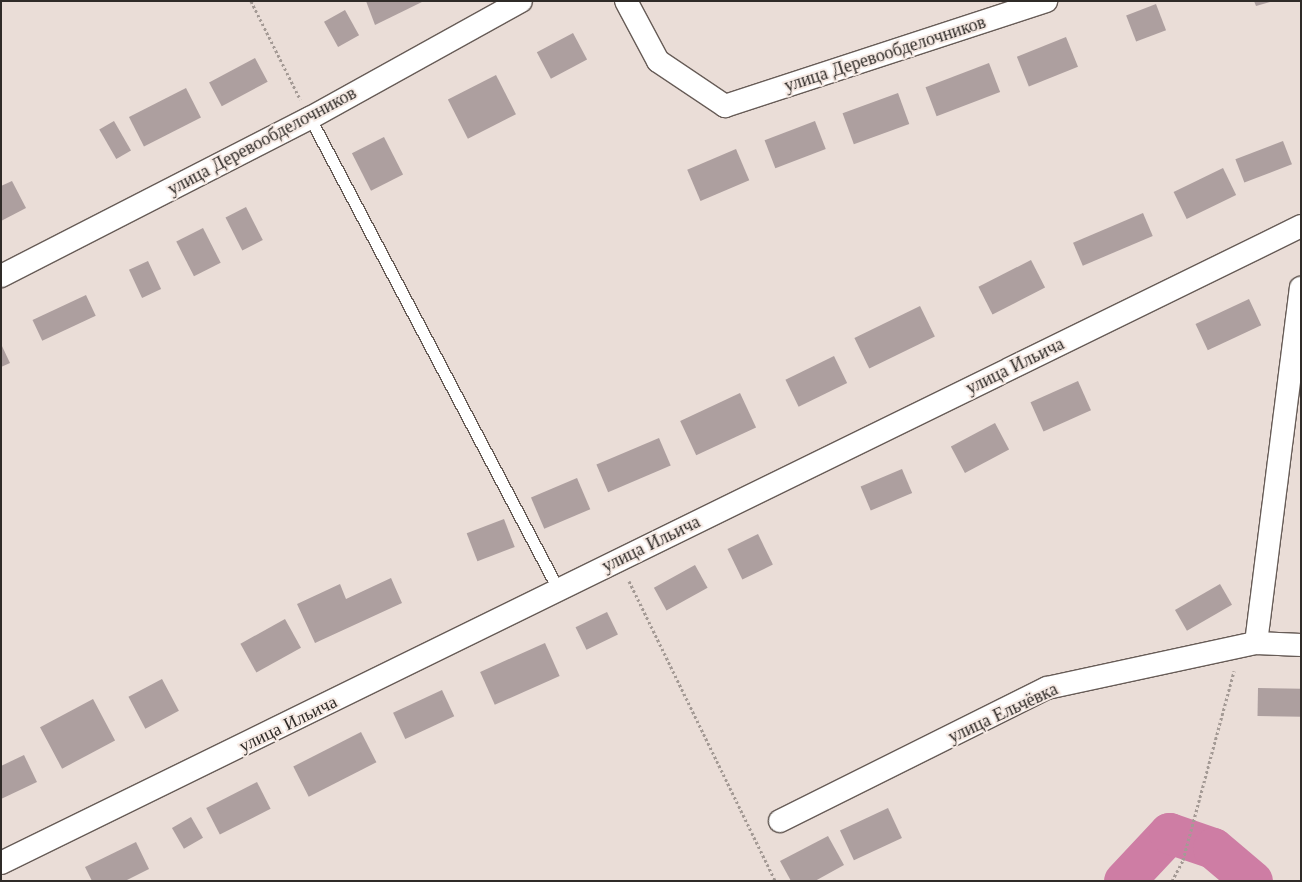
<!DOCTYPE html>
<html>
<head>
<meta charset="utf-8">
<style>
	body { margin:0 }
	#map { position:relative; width:1302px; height:882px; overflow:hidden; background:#eaddd7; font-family:"Libre Baskerville",serif }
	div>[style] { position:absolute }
	.river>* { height:41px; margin:-20.5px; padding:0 20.5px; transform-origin:20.5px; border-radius:20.5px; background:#ce7da4 }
	.building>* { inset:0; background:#ad9f9f; transform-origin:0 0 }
	.path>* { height:3px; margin-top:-1.5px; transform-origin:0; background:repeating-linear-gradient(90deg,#a49a95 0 2.5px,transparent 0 5px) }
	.roads { filter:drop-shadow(1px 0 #675c57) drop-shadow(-1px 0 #675c57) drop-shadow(0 1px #675c57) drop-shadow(0 -1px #675c57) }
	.service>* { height:11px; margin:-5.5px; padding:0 5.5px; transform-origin:5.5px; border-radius:5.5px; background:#fff }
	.minor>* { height:22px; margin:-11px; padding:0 11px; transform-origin:11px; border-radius:11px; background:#fff }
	span { translate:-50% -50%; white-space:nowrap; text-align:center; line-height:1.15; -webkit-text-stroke:4px #f7ebe5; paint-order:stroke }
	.street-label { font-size:18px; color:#2f2b28 }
	.frame { position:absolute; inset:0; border:2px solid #2f2b28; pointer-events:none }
</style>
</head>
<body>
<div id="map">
	<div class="river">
		<i style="left:1124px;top:881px;width:66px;rotate:-46.8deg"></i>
		<i style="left:1169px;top:833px;width:46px;rotate:18.8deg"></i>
		<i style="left:1213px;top:848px;width:51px;rotate:40.2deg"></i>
	</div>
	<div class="building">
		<i style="clip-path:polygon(366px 1px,424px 1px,375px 25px)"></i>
		<i style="clip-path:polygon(1254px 1px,1269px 1px,1270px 2px,1256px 6px)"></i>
		<i style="left:1156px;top:4px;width:28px;height:32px;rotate:69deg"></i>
		<i style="left:345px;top:10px;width:29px;height:24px;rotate:61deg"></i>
		<i style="left:573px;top:33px;width:30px;height:41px;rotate:62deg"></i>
		<i style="left:1066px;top:37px;width:32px;height:53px;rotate:68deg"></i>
		<i style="left:255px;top:58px;width:27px;height:52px;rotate:62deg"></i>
		<i style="left:989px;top:63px;width:31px;height:68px;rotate:69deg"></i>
		<i style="left:496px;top:75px;width:44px;height:54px;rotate:63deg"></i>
		<i style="left:186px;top:88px;width:33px;height:64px;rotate:63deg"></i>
		<i style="left:898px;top:93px;width:33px;height:59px;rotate:70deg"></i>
		<i style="left:114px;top:121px;width:34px;height:17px;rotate:60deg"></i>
		<i style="left:815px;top:121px;width:30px;height:54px;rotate:69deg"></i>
		<i style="left:384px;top:137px;width:42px;height:36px;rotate:63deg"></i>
		<i style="left:1283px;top:141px;width:25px;height:51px;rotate:69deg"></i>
		<i style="left:736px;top:149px;width:34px;height:53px;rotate:67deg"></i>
		<i style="left:1223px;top:168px;width:30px;height:55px;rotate:64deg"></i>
		<i style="clip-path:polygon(12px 181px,26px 208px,1px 221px,1px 186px)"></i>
		<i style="left:246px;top:207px;width:37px;height:23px;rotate:63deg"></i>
		<i style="left:1143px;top:213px;width:25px;height:76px;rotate:67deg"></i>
		<i style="left:203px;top:228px;width:39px;height:30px;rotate:63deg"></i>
		<i style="left:1031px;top:260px;width:31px;height:59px;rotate:63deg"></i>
		<i style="left:148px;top:261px;width:31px;height:21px;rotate:65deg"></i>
		<i style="left:86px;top:295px;width:23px;height:59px;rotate:65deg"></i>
		<i style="left:1249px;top:299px;width:29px;height:59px;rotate:65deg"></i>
		<i style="left:920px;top:306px;width:34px;height:73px;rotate:64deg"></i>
		<i style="clip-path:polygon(1px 344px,10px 363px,1px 367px)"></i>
		<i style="left:834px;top:356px;width:30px;height:54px;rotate:64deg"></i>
		<i style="left:1078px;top:381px;width:32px;height:52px;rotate:66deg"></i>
		<i style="left:740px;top:393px;width:38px;height:66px;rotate:65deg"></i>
		<i style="left:995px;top:423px;width:30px;height:50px;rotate:62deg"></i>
		<i style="left:659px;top:438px;width:30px;height:68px;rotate:67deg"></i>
		<i style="left:902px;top:469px;width:26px;height:45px;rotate:67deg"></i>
		<i style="left:577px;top:478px;width:34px;height:50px;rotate:67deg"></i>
		<i style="left:504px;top:519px;width:30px;height:40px;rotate:69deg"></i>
		<i style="left:758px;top:534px;width:34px;height:34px;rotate:64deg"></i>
		<i style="left:695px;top:565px;width:26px;height:47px;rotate:61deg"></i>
		<i style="clip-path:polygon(391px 578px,402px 603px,315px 643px,297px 604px,340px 584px,346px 599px)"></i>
		<i style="left:1220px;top:584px;width:24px;height:52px;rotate:60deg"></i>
		<i style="left:607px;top:612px;width:25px;height:35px;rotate:64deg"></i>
		<i style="left:285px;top:619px;width:33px;height:51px;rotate:61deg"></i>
		<i style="left:545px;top:643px;width:36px;height:71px;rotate:66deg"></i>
		<i style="left:162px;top:679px;width:36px;height:38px;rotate:62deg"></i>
		<i style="left:1258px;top:688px;width:43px;height:28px;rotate:1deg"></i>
		<i style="left:442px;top:690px;width:29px;height:54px;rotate:65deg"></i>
		<i style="left:93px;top:699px;width:47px;height:60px;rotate:62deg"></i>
		<i style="left:361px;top:732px;width:34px;height:76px;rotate:63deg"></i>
		<i style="clip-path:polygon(24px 755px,37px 782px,1px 799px,1px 766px)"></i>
		<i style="left:257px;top:782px;width:30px;height:57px;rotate:63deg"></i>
		<i style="left:888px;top:808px;width:33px;height:53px;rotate:65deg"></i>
		<i style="left:191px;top:817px;width:24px;height:22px;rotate:60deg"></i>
		<i style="clip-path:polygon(828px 836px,844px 865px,815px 881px,791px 881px,780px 861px)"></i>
		<i style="clip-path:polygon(136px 842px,149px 869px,125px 881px,92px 881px,85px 867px)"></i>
	</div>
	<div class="path">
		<i style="left:251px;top:1px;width:110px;rotate:63.4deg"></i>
		<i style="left:629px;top:581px;width:334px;rotate:64deg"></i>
		<i style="left:1172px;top:881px;width:24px;rotate:-62deg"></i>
		<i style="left:1183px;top:860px;width:196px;rotate:-74.9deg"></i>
	</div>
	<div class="roads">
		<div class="service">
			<i style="left:310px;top:118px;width:530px;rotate:62.23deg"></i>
		</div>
		<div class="minor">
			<i style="left:626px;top:1px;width:68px;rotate:61.9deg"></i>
			<i style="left:658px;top:61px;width:81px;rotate:33.9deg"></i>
			<i style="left:725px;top:106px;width:338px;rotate:-18.1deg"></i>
			<i style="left:1px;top:276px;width:347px;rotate:-27.1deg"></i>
			<i style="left:310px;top:118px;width:241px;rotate:-29deg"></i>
			<i style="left:1256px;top:643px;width:358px;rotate:-82.8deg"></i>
			<i style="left:780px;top:821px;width:298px;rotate:-26.5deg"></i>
			<i style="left:1047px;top:688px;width:214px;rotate:-12.2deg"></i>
			<i style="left:1256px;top:643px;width:45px;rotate:2.5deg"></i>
			<i style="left:1px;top:863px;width:1448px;rotate:-26.1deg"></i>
		</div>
	</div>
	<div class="street-label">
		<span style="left:885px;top:54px;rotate:-18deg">улица Деревообделочников</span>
		<span style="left:262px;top:141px;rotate:-28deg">улица Деревообделочников</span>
		<span style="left:1015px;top:366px;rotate:-26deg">улица Ильича</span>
		<span style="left:651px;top:544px;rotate:-26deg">улица Ильича</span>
		<span style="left:1003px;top:713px;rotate:-25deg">улица Ельчёвка</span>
		<span style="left:288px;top:724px;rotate:-26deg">улица Ильича</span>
	</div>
	<div class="frame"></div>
</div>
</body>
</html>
